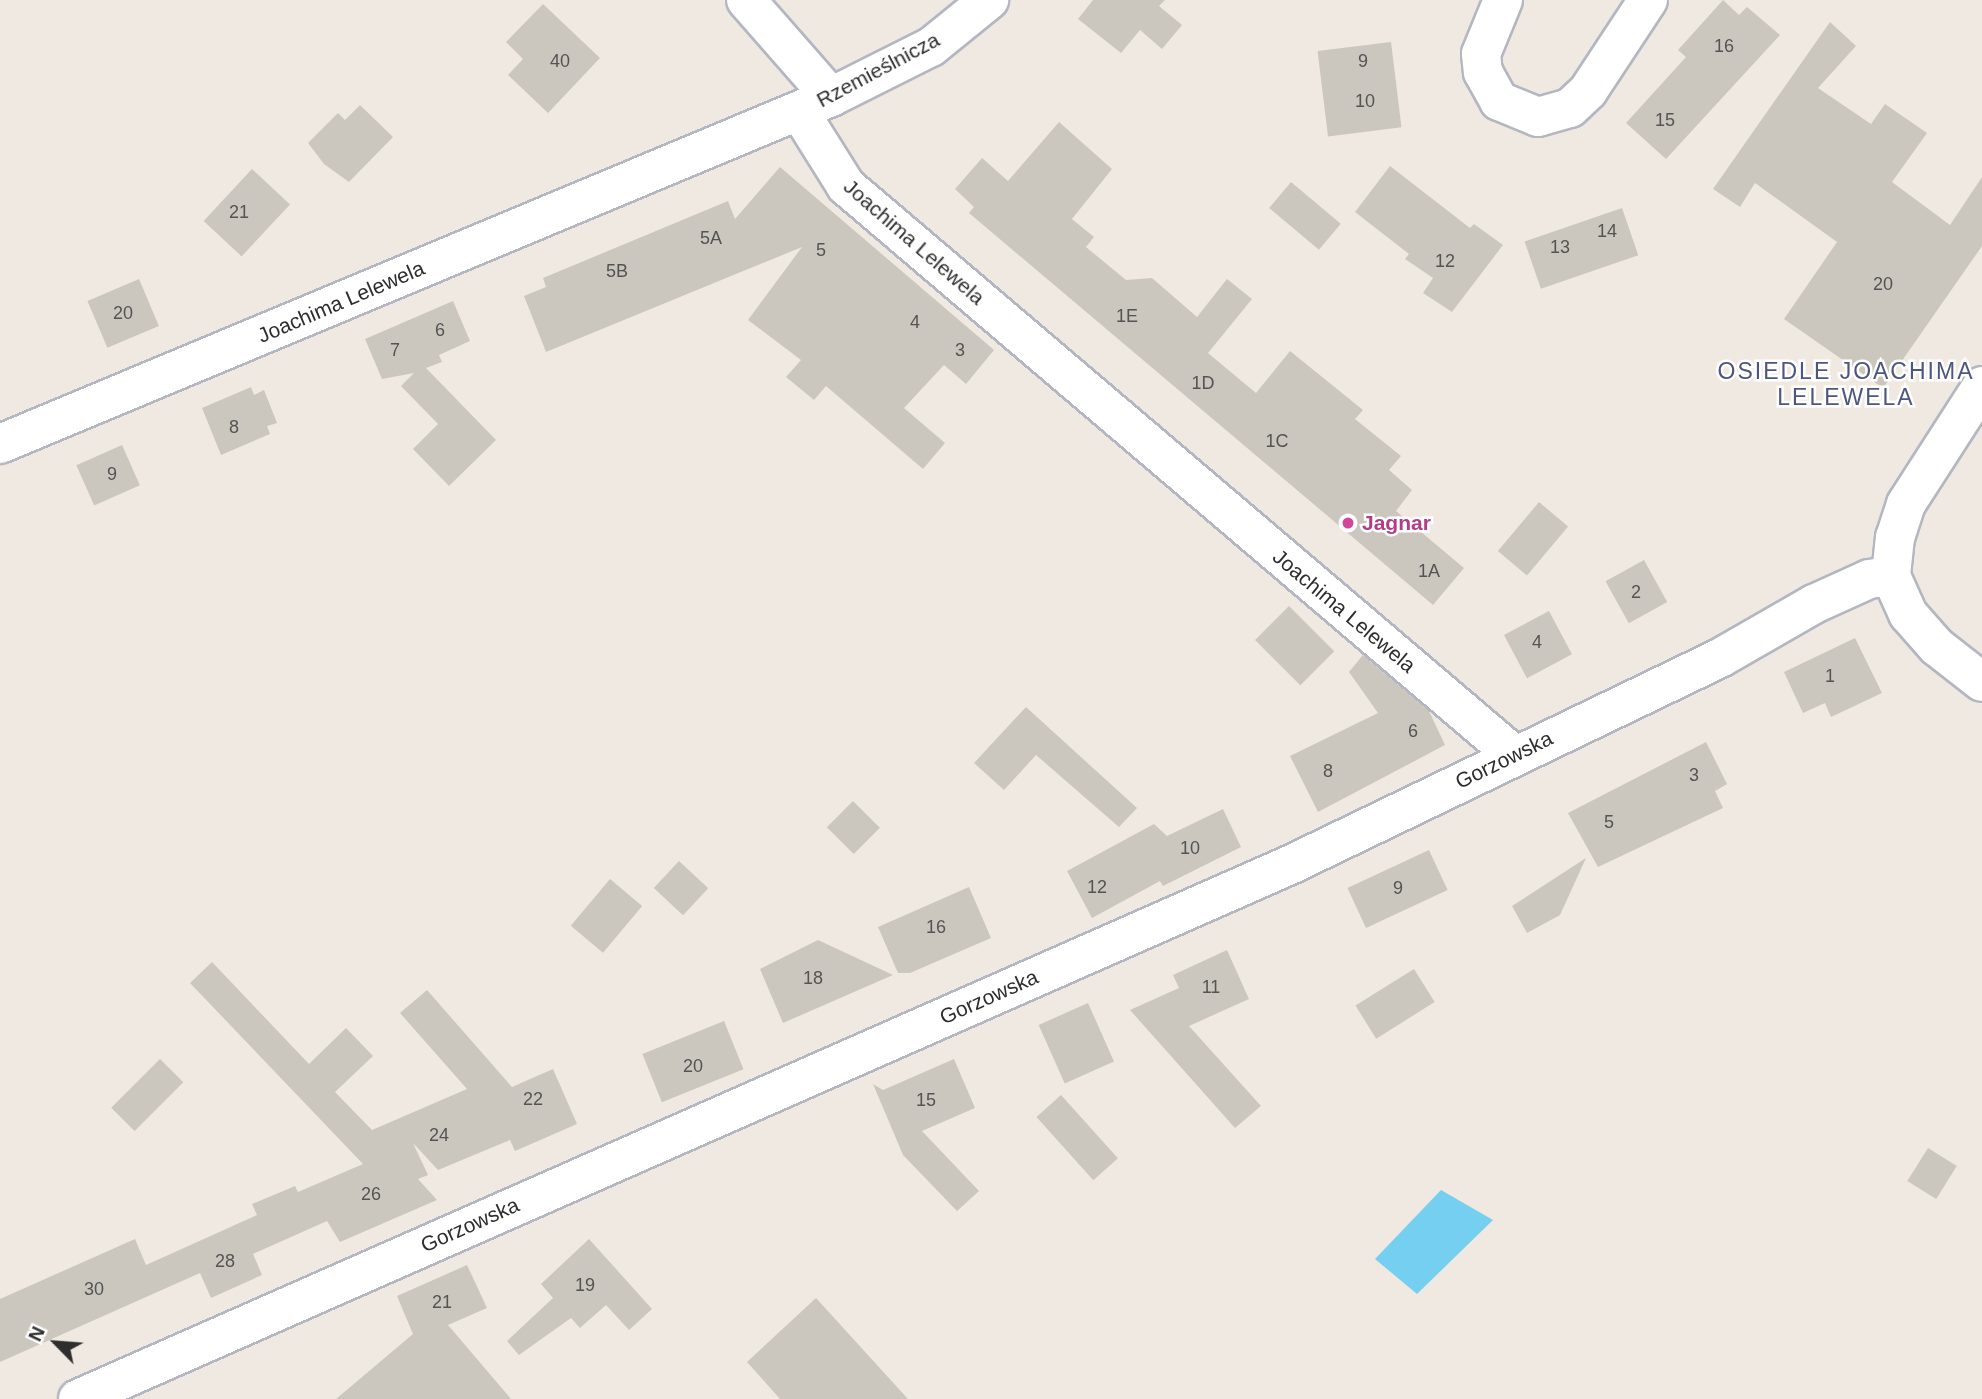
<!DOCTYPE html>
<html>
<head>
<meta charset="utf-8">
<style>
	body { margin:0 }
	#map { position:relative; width:1982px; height:1399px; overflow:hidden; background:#efe9e1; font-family:Helvetica,sans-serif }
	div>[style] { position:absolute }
	.water>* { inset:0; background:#75cff0 }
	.building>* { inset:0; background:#cbc7bf; transform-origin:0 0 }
	.roads { filter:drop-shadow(2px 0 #b4b7c1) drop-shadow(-2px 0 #b4b7c1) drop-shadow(0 2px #b4b7c1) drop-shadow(0 -2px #b4b7c1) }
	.minor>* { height:38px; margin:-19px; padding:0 19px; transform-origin:19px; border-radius:19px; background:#fff }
	.tertiary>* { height:38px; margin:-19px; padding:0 19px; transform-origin:19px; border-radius:19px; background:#fff }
	.secondary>* { height:38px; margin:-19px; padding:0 19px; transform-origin:19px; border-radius:19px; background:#fff }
	.dots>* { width:19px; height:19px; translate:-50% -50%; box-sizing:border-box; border:4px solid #fff; border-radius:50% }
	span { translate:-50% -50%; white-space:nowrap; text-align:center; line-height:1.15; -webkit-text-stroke:5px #fff; paint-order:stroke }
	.number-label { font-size:18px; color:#555452 }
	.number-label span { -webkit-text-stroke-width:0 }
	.street-label { font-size:21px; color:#2e2e2e }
	.hotel-label { font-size:21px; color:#b23c85; font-weight:700 }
	.left { translate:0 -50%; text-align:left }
	.neighbourhood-label { font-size:23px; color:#4d5680; letter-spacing:2px }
	.north { position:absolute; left:21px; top:1308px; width:70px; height:70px; -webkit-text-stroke:5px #fff; paint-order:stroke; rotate:295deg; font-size:19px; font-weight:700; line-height:28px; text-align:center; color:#2e2e2e }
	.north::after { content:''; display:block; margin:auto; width:24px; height:32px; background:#2e2e2e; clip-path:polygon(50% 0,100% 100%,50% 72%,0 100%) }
</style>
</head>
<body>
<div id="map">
	<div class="water">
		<i style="clip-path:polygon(1441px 1190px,1493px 1220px,1417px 1294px,1375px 1259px)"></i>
	</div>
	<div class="building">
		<i style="clip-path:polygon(1093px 0,1165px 0,1159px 6px,1182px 25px,1162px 49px,1140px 30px,1121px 53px,1078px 19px)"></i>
		<i style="clip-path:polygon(1723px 0,1739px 15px,1747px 7px,1780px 35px,1666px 159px,1626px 123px,1686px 57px,1678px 50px)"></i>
		<i style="clip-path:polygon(543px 4px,600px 58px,548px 113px,508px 75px,523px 59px,506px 42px)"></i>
		<i style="clip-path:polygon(1830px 22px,1856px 46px,1818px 88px,1871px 124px,1885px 104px,1927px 133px,1892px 182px,1950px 225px,1982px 177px,1982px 246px,1883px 388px,1784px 319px,1837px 242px,1755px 183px,1740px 207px,1713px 189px)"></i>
		<i style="left:1391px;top:42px;width:86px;height:74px;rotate:83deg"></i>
		<i style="clip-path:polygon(360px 105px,393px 137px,349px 182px,324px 164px,308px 143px,338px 113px,345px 120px)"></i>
		<i style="clip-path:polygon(1059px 122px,1112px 169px,1072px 219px,1094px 237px,1086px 247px,1126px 280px,1152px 278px,1197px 317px,1227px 279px,1252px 299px,1208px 353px,1256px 393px,1290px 351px,1363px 410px,1355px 419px,1401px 456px,1389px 470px,1412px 490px,1396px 511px,1464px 568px,1433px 605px,969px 213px,974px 207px,955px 189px,982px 158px,1008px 181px)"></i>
		<i style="clip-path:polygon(1390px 166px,1470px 228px,1474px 224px,1503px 245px,1452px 312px,1423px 293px,1433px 278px,1405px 259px,1409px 254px,1355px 212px)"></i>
		<i style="clip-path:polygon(780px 167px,994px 350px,966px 384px,944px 365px,904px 408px,945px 443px,923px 469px,826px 386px,814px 400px,786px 377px,801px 360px,748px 320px,802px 247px,546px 352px,524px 296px,546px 287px,543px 278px,728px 201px,735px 219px)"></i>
		<i style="left:252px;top:169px;width:52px;height:71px;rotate:43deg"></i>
		<i style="left:1291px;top:182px;width:65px;height:34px;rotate:40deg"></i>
		<i style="left:1622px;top:208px;width:50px;height:103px;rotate:71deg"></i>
		<i style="left:139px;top:279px;width:51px;height:56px;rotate:67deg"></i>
		<i style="clip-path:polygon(453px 301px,470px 341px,439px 355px,442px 362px,426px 368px,496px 440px,449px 486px,413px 449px,438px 424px,401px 386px,414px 373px,382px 379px,365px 339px)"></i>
		<i style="clip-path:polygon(251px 387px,254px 395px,264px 390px,277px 423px,267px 426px,270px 434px,221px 455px,202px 408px)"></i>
		<i style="left:122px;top:445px;width:44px;height:50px;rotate:66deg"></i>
		<i style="left:1539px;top:502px;width:38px;height:64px;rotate:40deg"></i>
		<i style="left:1644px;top:560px;width:48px;height:44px;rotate:61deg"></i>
		<i style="left:1289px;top:606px;width:64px;height:48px;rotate:45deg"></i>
		<i style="left:1549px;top:611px;width:49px;height:51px;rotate:62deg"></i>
		<i style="clip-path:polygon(1855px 638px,1882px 693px,1831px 717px,1825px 703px,1803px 713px,1784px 672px)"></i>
		<i style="clip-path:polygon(1363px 655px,1429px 711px,1445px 745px,1318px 812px,1290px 756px,1378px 713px,1349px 672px)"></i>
		<i style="clip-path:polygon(1026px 707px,1137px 808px,1119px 827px,1036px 755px,1004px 790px,974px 763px)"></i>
		<i style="clip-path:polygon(1706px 742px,1727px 784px,1715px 791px,1723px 808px,1598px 867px,1568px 813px)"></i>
		<i style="left:853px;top:801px;width:38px;height:37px;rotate:45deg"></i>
		<i style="clip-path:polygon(1223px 809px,1241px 847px,1163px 886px,1160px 881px,1092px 918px,1067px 871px,1154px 824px,1167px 836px)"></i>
		<i style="left:1429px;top:850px;width:44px;height:90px;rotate:65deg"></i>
		<i style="clip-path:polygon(1586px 858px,1560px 915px,1527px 933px,1512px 906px)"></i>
		<i style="left:679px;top:861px;width:40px;height:37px;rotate:43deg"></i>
		<i style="left:610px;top:879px;width:42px;height:61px;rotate:40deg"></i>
		<i style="clip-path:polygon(969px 887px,991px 938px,910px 973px,898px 973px,878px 927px)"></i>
		<i style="clip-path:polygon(818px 940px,893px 975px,783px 1023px,760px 969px)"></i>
		<i style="clip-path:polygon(1227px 950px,1249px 999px,1189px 1026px,1261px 1106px,1235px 1128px,1130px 1010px,1179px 988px,1173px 975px)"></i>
		<i style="clip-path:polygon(212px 962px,309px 1064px,346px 1028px,373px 1056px,335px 1092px,372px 1130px,467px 1089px,400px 1013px,427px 990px,512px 1087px,553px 1069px,577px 1124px,515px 1151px,510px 1140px,438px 1170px,413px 1143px,428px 1175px,418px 1179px,437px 1200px,340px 1242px,327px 1221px,253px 1254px,262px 1275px,211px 1298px,200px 1273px,0 1362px,0 1299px,135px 1239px,146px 1265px,257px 1215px,252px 1204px,295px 1186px,298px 1192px,363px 1164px,190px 983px)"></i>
		<i style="left:1414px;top:969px;width:39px;height:69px;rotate:58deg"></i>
		<i style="left:1088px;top:1003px;width:64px;height:54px;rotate:66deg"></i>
		<i style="left:724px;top:1021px;width:52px;height:88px;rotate:68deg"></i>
		<i style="left:160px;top:1059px;width:33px;height:69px;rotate:45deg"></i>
		<i style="clip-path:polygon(954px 1059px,975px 1108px,922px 1131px,979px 1191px,957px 1211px,903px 1155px,873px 1084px,883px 1090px)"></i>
		<i style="left:1061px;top:1095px;width:85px;height:33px;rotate:48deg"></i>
		<i style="left:1928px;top:1148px;width:34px;height:39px;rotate:32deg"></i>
		<i style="clip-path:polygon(589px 1239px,652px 1309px,629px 1330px,606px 1305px,580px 1328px,571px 1318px,519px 1355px,507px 1341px,553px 1298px,541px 1284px)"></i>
		<i style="clip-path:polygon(467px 1265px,487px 1308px,448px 1325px,511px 1399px,336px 1399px,413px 1334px,397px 1296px)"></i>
		<i style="clip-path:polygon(816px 1298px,908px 1399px,780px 1399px,747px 1362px)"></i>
	</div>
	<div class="roads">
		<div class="minor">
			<i style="left:746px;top:0;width:129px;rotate:48.8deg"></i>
			<i style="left:1503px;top:0;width:58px;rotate:112.2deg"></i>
			<i style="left:1481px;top:54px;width:18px;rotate:84deg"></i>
			<i style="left:1483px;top:72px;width:33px;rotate:61deg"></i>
			<i style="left:1499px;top:101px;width:42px;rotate:22.3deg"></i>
			<i style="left:1538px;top:117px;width:33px;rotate:-16deg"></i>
			<i style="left:1570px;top:108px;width:25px;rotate:-43deg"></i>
			<i style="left:1588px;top:91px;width:109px;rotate:-56.6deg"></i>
			<i style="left:799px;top:111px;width:89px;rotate:57.9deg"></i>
			<i style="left:846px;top:186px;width:877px;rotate:40.42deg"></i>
			<i style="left:0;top:444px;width:901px;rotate:-22.66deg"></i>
			<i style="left:831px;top:97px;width:112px;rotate:-26.6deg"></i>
			<i style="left:931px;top:47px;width:75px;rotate:-39deg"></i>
		</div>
		<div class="tertiary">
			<i style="left:78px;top:1399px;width:1327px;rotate:-23.78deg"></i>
			<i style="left:1292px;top:864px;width:475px;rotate:-25.7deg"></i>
			<i style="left:1720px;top:658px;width:108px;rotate:-29.9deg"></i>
			<i style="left:1814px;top:604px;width:60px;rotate:-24.4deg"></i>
			<i style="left:1869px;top:579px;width:22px;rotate:-8deg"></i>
		</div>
		<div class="secondary">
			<i style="left:1982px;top:386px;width:140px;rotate:122.8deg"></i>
			<i style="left:1906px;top:504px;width:35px;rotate:108deg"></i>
			<i style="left:1895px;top:537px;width:39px;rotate:96deg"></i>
			<i style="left:1891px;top:576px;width:42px;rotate:65.9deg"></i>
			<i style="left:1908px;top:614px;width:43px;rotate:48.8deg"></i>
			<i style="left:1936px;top:646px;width:58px;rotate:38deg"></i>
		</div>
	</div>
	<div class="dots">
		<i style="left:1348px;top:523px;background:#d1479c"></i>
	</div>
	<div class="number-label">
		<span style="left:1724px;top:46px">16</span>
		<span style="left:560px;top:61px">40</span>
		<span style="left:1363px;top:61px">9</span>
		<span style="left:1365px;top:101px">10</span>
		<span style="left:1665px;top:120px">15</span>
		<span style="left:239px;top:212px">21</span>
		<span style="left:1607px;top:231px">14</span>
		<span style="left:711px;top:238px">5A</span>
		<span style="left:1560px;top:247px">13</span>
		<span style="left:821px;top:250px">5</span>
		<span style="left:1445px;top:261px">12</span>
		<span style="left:617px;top:271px">5B</span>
		<span style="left:1883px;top:284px">20</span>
		<span style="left:123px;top:313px">20</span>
		<span style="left:1127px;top:316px">1E</span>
		<span style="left:915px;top:322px">4</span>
		<span style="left:440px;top:330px">6</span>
		<span style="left:395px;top:350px">7</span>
		<span style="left:960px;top:350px">3</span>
		<span style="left:1203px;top:383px">1D</span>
		<span style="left:234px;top:427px">8</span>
		<span style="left:1277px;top:441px">1C</span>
		<span style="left:112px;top:474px">9</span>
		<span style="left:1429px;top:571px">1A</span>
		<span style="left:1636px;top:592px">2</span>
		<span style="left:1537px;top:642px">4</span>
		<span style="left:1830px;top:676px">1</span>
		<span style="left:1413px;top:731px">6</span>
		<span style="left:1328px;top:771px">8</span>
		<span style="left:1694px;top:775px">3</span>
		<span style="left:1609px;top:822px">5</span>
		<span style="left:1190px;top:848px">10</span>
		<span style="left:1097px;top:887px">12</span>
		<span style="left:1398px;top:888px">9</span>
		<span style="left:936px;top:927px">16</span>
		<span style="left:813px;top:978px">18</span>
		<span style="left:1211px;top:987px">11</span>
		<span style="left:693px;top:1066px">20</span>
		<span style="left:533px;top:1099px">22</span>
		<span style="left:926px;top:1100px">15</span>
		<span style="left:439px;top:1135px">24</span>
		<span style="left:371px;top:1194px">26</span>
		<span style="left:225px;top:1261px">28</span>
		<span style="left:585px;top:1285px">19</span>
		<span style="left:94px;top:1289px">30</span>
		<span style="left:442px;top:1302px">21</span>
	</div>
	<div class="street-label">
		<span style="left:878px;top:70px;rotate:-28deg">Rzemieślnicza</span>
		<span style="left:914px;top:242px;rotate:41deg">Joachima Lelewela</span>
		<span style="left:341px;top:302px;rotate:-23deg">Joachima Lelewela</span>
		<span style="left:1344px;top:611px;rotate:40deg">Joachima Lelewela</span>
		<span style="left:1504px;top:760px;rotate:-26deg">Gorzowska</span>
		<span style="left:989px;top:997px;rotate:-24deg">Gorzowska</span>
		<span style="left:470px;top:1225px;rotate:-24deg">Gorzowska</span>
	</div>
	<div class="hotel-label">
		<span class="left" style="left:1362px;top:523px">Jagnar</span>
	</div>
	<div class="neighbourhood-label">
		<span style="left:1846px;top:384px">OSIEDLE JOACHIMA<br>LELEWELA</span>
	</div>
	<div class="north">N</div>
</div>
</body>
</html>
